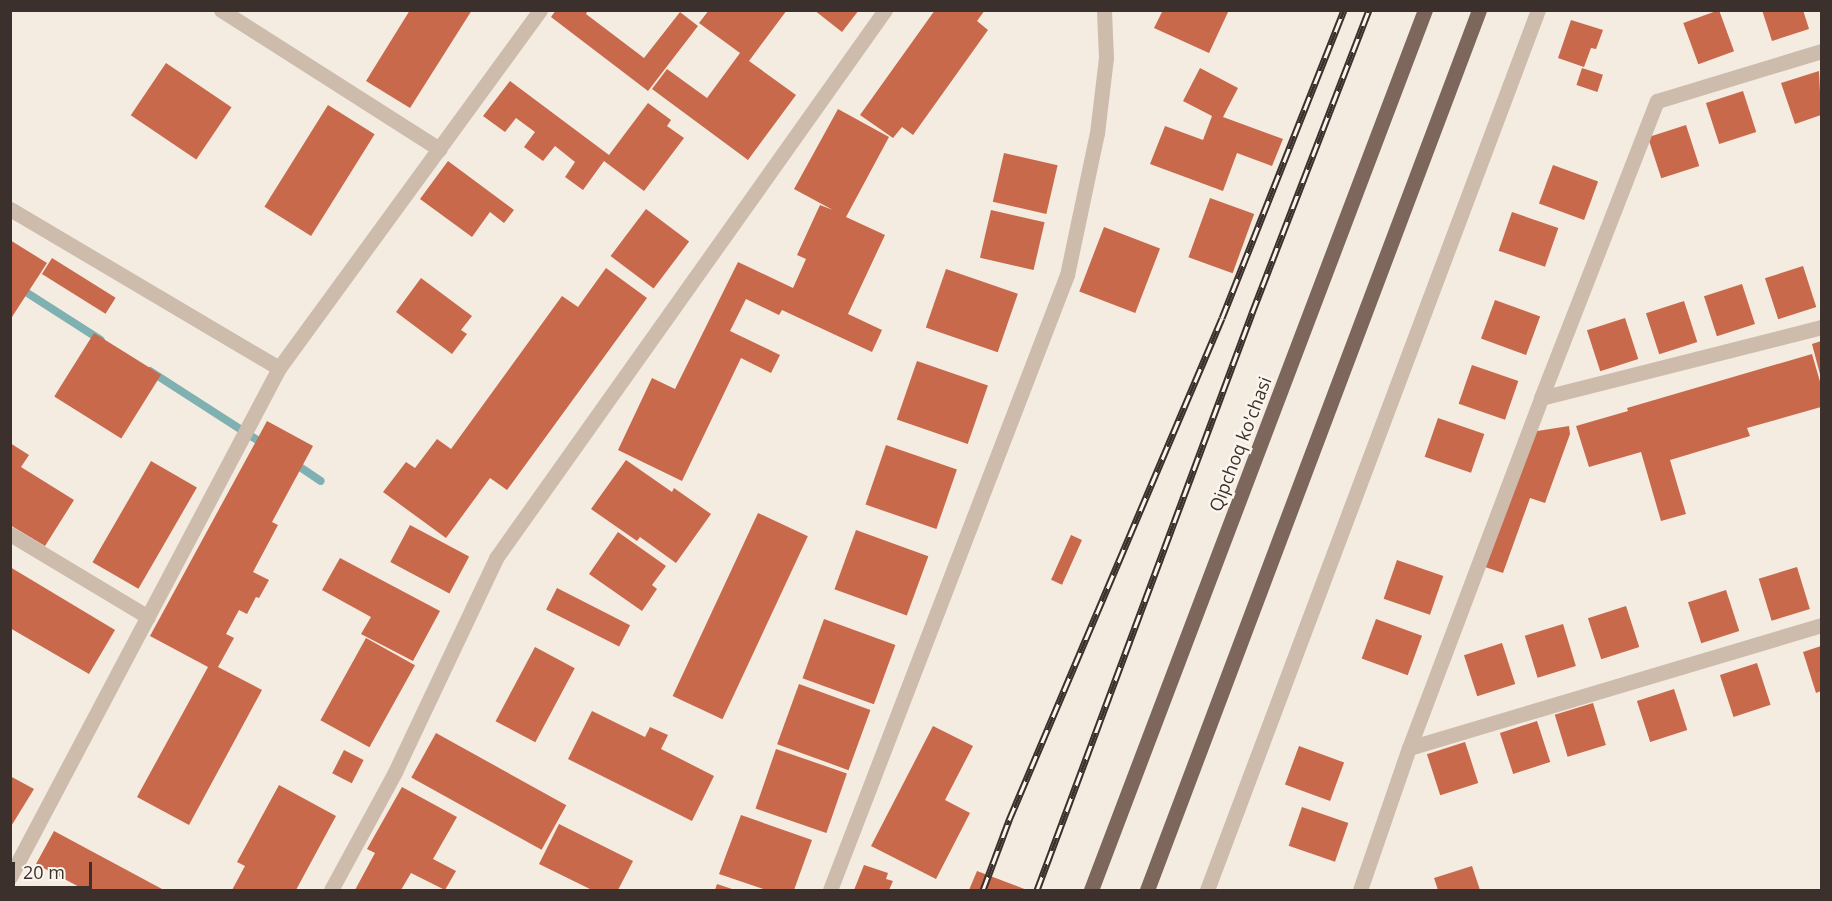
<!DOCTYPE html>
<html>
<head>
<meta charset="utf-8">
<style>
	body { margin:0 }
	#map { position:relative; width:1832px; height:901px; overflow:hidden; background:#f4ebe1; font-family:"Open Sans",sans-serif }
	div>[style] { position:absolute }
	.stream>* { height:8px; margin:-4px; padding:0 4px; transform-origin:4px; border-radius:4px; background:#7fb0b2 }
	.building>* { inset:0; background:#c8694b; transform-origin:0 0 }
	.street>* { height:15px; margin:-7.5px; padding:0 7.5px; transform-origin:7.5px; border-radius:7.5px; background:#cdbbac }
	.primary>* { height:15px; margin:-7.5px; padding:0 7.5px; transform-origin:7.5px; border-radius:7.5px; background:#7d675c }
	.rail>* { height:7px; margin-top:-3.5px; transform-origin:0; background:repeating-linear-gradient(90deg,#fbf5ee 0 14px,#3b302b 0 28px); box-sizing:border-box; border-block:2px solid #3b302b }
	span { translate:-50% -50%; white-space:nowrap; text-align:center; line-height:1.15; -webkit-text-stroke:5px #fbf5ee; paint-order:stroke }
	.street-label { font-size:18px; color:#3b302b }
	.frame { position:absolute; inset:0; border:12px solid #3b302b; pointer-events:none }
	.scale { position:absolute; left:12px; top:862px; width:80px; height:27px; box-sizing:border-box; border:3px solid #3b302b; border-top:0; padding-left:8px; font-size:18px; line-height:21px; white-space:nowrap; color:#3b302b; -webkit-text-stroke:4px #fbf5ee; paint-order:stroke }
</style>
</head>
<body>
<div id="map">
	<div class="stream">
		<i style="left:18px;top:287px;width:98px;rotate:32.6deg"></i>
		<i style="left:150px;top:371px;width:137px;rotate:32.8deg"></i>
		<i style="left:294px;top:463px;width:32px;rotate:34deg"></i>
	</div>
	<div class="building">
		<i style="clip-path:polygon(410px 10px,472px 10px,410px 108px,366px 81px)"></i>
		<i style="clip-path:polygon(556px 10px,588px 10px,586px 14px,644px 58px,680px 12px,698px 26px,648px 91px,551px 17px)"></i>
		<i style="clip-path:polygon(709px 10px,787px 10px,749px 61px,796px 95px,748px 160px,652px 89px,667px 69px,707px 98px,740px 53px,699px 23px)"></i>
		<i style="clip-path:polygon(814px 10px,859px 10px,842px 32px)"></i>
		<i style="clip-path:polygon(935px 10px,985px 10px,977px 21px,988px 30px,913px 135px,902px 127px,893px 138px,860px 115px)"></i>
		<i style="clip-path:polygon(1163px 10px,1229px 10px,1209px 53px,1154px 28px)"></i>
		<i style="left:1719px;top:10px;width:44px;height:38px;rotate:70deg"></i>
		<i style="clip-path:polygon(1762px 10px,1803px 10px,1809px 29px,1772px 41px)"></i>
		<i style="clip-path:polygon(1571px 20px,1603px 30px,1596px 49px,1591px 48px,1584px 67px,1558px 58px)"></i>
		<i style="left:166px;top:63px;width:79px;height:63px;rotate:34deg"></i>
		<i style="clip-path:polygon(1200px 68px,1238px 88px,1223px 117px,1283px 139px,1272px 166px,1237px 153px,1223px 191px,1150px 164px,1165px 126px,1203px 140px,1212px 116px,1183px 101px)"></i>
		<i style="left:1582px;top:68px;width:22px;height:18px;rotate:18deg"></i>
		<i style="clip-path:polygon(1819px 71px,1821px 115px,1795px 124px,1781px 83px)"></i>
		<i style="clip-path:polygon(510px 81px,609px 155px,648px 103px,671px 120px,667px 126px,684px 138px,644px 191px,604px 161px,583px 190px,565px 177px,575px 162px,555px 146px,543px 161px,524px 147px,535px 132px,516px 118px,505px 132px,483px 116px)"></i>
		<i style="left:1743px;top:91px;width:43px;height:39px;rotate:72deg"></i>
		<i style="left:328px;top:105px;width:55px;height:120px;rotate:32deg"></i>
		<i style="clip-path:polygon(838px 109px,889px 137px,846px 217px,885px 235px,848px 314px,882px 330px,872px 352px,782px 310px,779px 315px,746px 299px,730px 331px,780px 355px,771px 373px,741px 358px,682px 481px,618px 450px,652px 378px,675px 389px,738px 262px,793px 288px,806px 259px,797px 255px,820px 205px,833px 210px,794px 189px)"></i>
		<i style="left:1686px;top:125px;width:43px;height:40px;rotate:72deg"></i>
		<i style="left:1004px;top:153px;width:55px;height:50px;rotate:13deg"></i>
		<i style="clip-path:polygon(448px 161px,514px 210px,504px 223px,490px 212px,472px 237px,420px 199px)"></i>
		<i style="left:1553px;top:165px;width:48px;height:41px;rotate:20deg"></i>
		<i style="left:1210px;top:198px;width:47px;height:63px;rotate:20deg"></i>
		<i style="left:646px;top:209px;width:54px;height:59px;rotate:37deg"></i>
		<i style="left:991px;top:210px;width:55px;height:49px;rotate:13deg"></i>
		<i style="left:1512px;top:212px;width:49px;height:41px;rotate:19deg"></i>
		<i style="left:1104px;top:227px;width:60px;height:69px;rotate:21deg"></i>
		<i style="clip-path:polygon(10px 240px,47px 263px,10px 320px)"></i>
		<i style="left:52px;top:258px;width:75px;height:19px;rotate:32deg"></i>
		<i style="left:1803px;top:266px;width:43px;height:40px;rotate:72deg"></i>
		<i style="clip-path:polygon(606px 268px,647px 298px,507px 490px,490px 478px,446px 538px,383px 492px,406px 462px,415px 468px,437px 439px,451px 449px,562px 296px,578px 307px)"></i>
		<i style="left:946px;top:269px;width:76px;height:62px;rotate:19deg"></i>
		<i style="clip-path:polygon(421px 278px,472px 316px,461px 330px,467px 334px,452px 354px,396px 312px)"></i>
		<i style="left:1742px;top:284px;width:42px;height:40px;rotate:72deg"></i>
		<i style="left:1495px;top:300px;width:48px;height:41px;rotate:20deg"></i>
		<i style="left:1684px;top:301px;width:43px;height:40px;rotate:72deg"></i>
		<i style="left:1625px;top:318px;width:43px;height:40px;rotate:72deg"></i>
		<i style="left:94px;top:333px;width:79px;height:75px;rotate:32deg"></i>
		<i style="clip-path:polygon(1821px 341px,1821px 378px,1812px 344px)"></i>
		<i style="clip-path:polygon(1812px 354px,1821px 385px,1821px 407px,1747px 428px,1750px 436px,1670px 460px,1686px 514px,1661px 521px,1641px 452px,1589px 467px,1576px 426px,1628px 411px,1627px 408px)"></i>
		<i style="left:917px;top:361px;width:75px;height:62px;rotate:19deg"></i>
		<i style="left:1472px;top:365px;width:49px;height:41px;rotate:19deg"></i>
		<i style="left:1438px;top:418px;width:49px;height:41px;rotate:19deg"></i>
		<i style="clip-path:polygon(267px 421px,313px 446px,272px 522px,278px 525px,253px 572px,269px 580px,259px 598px,256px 597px,247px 614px,239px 610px,226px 634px,234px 638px,218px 667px,262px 690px,189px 825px,137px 797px,208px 667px,150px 636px)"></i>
		<i style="clip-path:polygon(1569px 426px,1570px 434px,1545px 503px,1530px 498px,1503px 573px,1482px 566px,1531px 432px)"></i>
		<i style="clip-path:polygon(10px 443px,29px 455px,21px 467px,74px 500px,45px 546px,10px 525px)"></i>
		<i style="left:886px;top:445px;width:75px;height:63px;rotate:19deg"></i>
		<i style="clip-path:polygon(626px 460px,672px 492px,674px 488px,711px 514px,676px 563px,640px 537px,637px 541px,591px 509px)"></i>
		<i style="left:151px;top:461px;width:53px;height:117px;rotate:30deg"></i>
		<i style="left:758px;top:513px;width:55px;height:202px;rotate:25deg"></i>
		<i style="left:410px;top:525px;width:67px;height:42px;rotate:28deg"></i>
		<i style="left:856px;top:530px;width:77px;height:63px;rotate:20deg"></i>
		<i style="clip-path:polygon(618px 532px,666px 566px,652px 585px,657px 589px,642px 611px,589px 574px)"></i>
		<i style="left:1071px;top:535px;width:12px;height:49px;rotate:24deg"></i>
		<i style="clip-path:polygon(340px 558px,440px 611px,413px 661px,361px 634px,371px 617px,322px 590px)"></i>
		<i style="left:1397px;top:560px;width:49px;height:41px;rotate:19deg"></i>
		<i style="clip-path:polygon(10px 567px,115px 630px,89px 674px,10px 628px)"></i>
		<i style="left:1797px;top:567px;width:44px;height:40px;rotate:73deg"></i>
		<i style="left:557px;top:588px;width:82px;height:24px;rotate:27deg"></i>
		<i style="left:1726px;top:590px;width:43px;height:40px;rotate:72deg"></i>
		<i style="left:1626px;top:606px;width:43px;height:40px;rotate:72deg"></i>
		<i style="left:824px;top:619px;width:76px;height:63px;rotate:20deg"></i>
		<i style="left:1376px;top:619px;width:49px;height:42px;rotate:20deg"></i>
		<i style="left:1563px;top:624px;width:44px;height:40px;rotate:73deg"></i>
		<i style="left:366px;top:638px;width:56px;height:94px;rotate:29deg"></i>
		<i style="left:1502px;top:643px;width:43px;height:40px;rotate:72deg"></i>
		<i style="clip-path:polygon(1821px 646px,1821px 691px,1816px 693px,1803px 652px)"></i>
		<i style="left:535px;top:647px;width:45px;height:84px;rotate:28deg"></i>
		<i style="left:1757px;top:663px;width:44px;height:39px;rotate:72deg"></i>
		<i style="left:799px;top:684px;width:76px;height:64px;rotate:20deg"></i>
		<i style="left:1674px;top:689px;width:43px;height:39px;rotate:72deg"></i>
		<i style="left:1593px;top:703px;width:44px;height:40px;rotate:73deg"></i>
		<i style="clip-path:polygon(592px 711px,645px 737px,650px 727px,668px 735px,661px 749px,714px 776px,692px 821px,568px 759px)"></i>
		<i style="left:1537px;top:721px;width:43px;height:39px;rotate:72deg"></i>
		<i style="clip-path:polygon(933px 726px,973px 746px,945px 800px,970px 813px,936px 879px,871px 846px)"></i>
		<i style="left:436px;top:733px;width:149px;height:51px;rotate:29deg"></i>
		<i style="left:1465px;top:742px;width:43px;height:40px;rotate:72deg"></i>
		<i style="left:1299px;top:746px;width:48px;height:41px;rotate:20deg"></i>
		<i style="left:776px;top:749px;width:75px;height:63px;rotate:19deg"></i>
		<i style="left:344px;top:750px;width:22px;height:26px;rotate:27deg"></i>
		<i style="clip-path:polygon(10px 776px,34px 789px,10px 828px)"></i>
		<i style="clip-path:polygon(279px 785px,336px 816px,296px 890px,232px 890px,245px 866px,237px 862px)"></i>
		<i style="clip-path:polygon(402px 787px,457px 817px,433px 859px,456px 871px,445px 890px,411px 873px,401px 890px,355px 890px,375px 853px,367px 849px)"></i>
		<i style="left:1302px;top:807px;width:49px;height:41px;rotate:19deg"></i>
		<i style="clip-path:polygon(741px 815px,812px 840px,794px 890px,766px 890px,719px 874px)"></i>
		<i style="clip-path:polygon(559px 824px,633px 861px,618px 890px,592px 890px,539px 864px)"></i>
		<i style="clip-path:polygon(54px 831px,162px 889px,161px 890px,85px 890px,36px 864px)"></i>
		<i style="clip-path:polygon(864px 865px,888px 873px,886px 879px,893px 881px,889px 890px,854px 890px)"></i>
		<i style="clip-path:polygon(1472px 866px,1480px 890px,1438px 890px,1434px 878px)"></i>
		<i style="clip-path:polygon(977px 871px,1027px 890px,969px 890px)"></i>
		<i style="clip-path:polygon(717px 884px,735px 890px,715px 890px)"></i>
	</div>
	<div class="street">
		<i style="left:221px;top:10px;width:259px;rotate:32.5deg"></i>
		<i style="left:10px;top:209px;width:312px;rotate:30.6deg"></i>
		<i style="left:1541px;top:398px;width:290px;rotate:-14.2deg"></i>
		<i style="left:10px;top:534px;width:161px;rotate:31deg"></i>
		<i style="left:1409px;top:748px;width:431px;rotate:-16.6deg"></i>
		<i style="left:10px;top:877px;width:576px;rotate:-62.14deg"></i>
		<i style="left:279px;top:368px;width:443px;rotate:-53.9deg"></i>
		<i style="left:331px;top:890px;width:134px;rotate:-61.5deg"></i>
		<i style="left:395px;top:772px;width:237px;rotate:-64.7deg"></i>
		<i style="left:496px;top:558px;width:672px;rotate:-54.63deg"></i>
		<i style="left:830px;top:890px;width:659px;rotate:-68.93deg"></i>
		<i style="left:1067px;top:275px;width:145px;rotate:-78.1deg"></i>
		<i style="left:1097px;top:133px;width:76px;rotate:-83.2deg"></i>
		<i style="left:1106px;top:58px;width:48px;rotate:-92.4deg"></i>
		<i style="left:1207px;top:890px;width:940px;rotate:-69.39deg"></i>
		<i style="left:1360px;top:890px;width:150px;rotate:-71deg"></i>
		<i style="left:1409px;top:748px;width:374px;rotate:-69.3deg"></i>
		<i style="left:1541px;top:398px;width:319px;rotate:-68.7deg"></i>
		<i style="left:1657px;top:101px;width:172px;rotate:-16.9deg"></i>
	</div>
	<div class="primary">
		<i style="left:1091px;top:890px;width:941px;rotate:-69.22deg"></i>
		<i style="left:1147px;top:890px;width:941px;rotate:-69.33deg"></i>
	</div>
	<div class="rail">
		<i style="left:983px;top:890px;width:75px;rotate:-69.6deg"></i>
		<i style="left:1009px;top:820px;width:545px;rotate:-67.01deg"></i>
		<i style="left:1222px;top:318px;width:331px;rotate:-68.4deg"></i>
		<i style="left:1037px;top:890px;width:616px;rotate:-69.56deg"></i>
		<i style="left:1252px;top:313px;width:325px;rotate:-68.9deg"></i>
	</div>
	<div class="street-label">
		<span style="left:1240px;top:444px;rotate:-69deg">Qipchoq ko'chasi</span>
	</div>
	<div class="frame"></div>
	<div class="scale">20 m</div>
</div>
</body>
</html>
